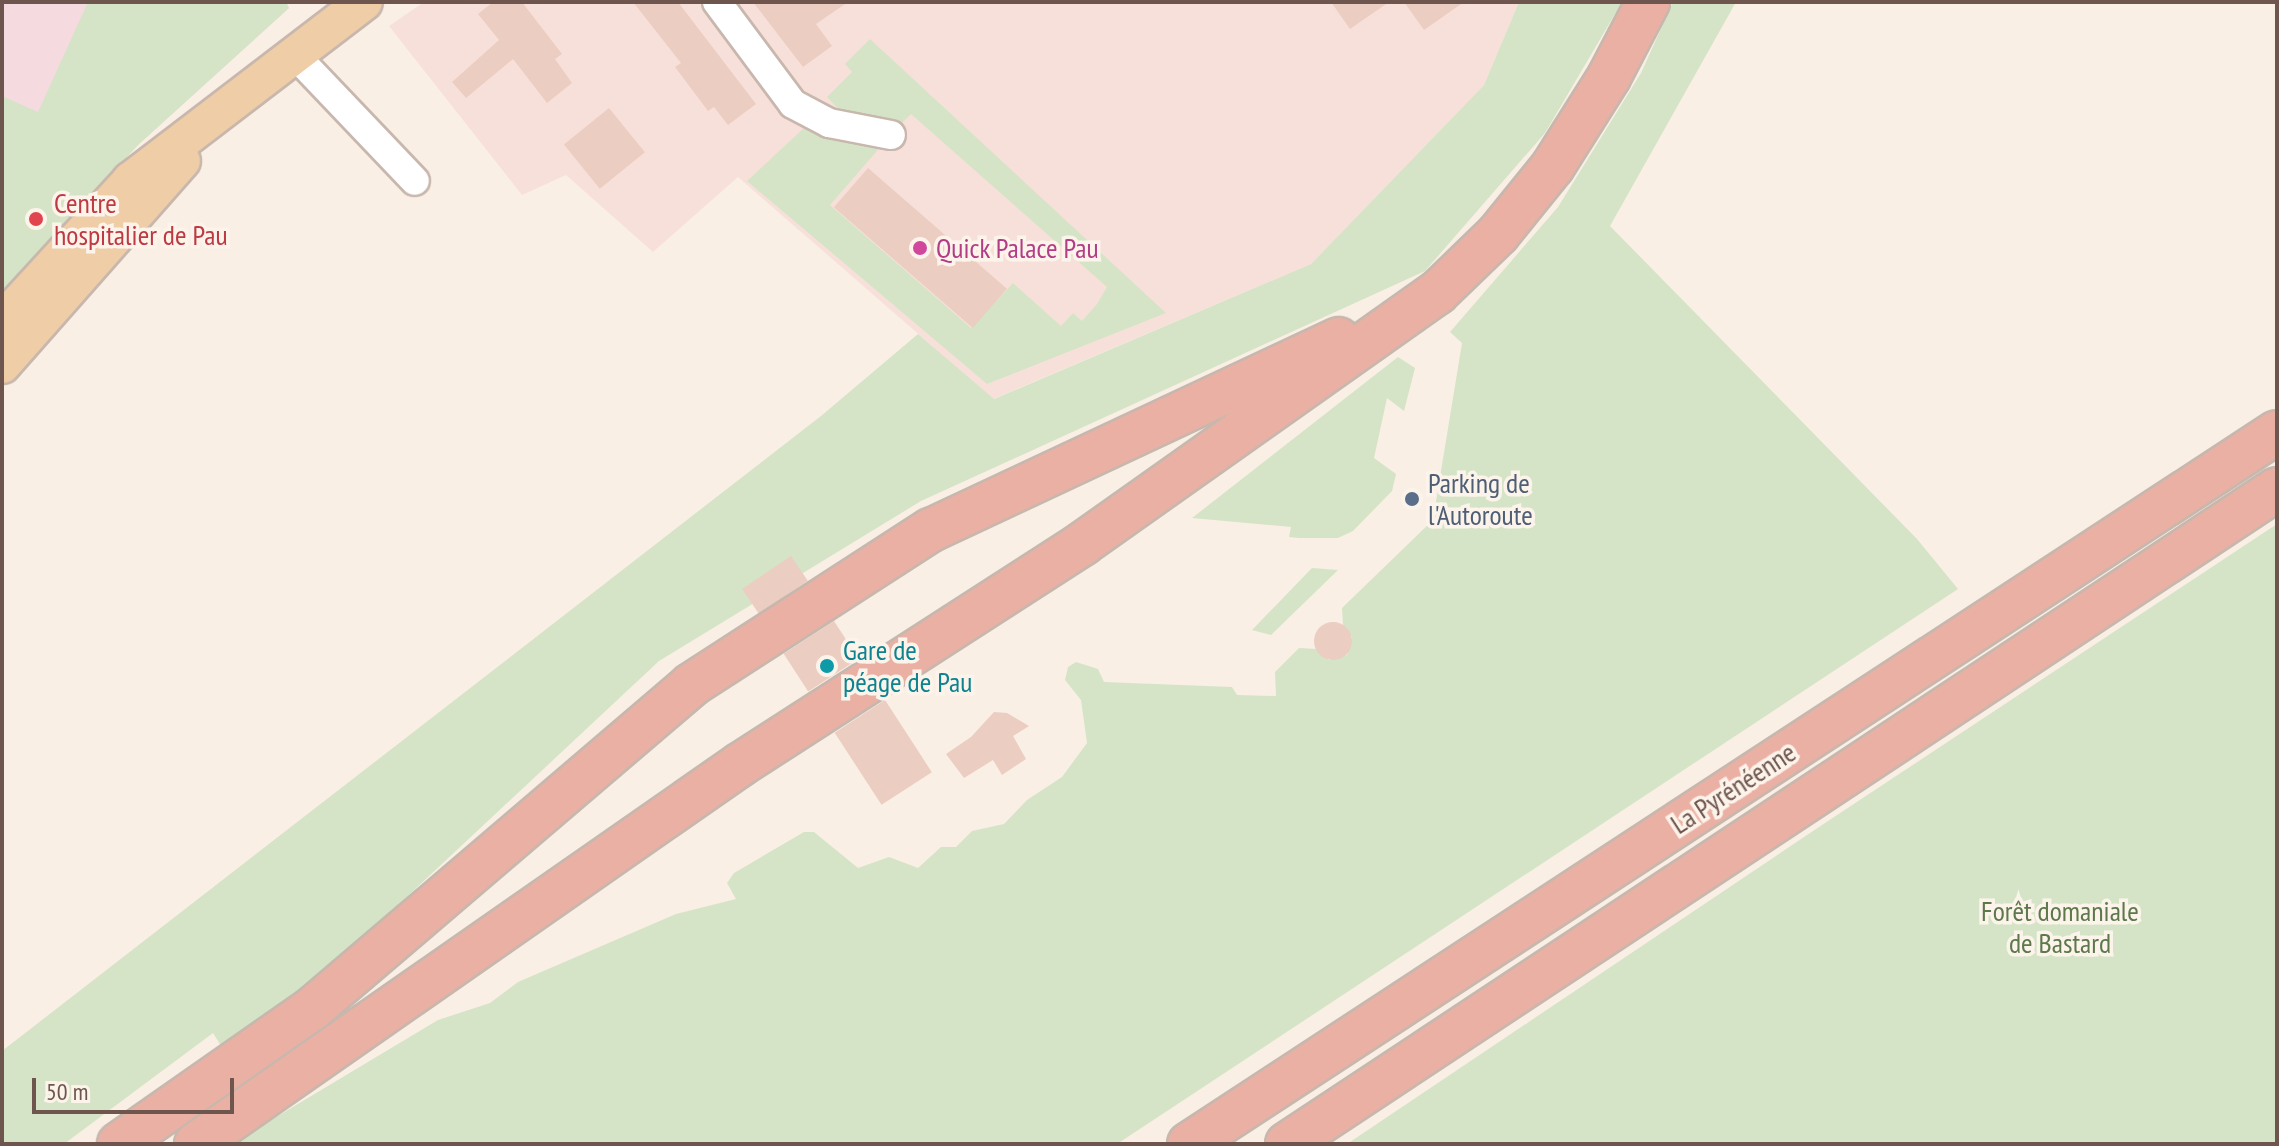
<!DOCTYPE html>
<html>
<head>
<meta charset="utf-8">
<style>
	body { margin:0 }
	#map { position:relative; width:2279px; height:1146px; overflow:hidden; background:#f9efe5; font-family:"PT Sans Narrow",sans-serif }
	div>[style] { position:absolute }
	.commercial>* { inset:0; background:#f8e0da }
	.medical>* { inset:0; background:#f5dae0 }
	.green>* { inset:0; background:#d5e4c6 }
	.building>* { inset:0; background:#ebcdc1; transform-origin:0 0 }
	.round { border-radius:50% }
	.roads { filter:drop-shadow(2px 0 #c8b7ad) drop-shadow(-2px 0 #c8b7ad) drop-shadow(0 2px #c8b7ad) drop-shadow(0 -2px #c8b7ad) }
	.minor>* { height:28px; margin:-14px; padding:0 14px; transform-origin:14px; border-radius:14px; background:#fff }
	.major>* { height:36px; margin:-18px; padding:0 18px; transform-origin:18px; border-radius:18px; background:#efcda6 }
	.highway>* { height:42px; margin:-21px; padding:0 21px; transform-origin:21px; border-radius:21px; background:#ebb0a4 }
	.dots>* { width:22px; height:22px; translate:-50% -50%; box-sizing:border-box; border:4px solid #fcf4eb; border-radius:50% }
	span { translate:-50% -50%; white-space:nowrap; text-align:center; line-height:1.15; -webkit-text-stroke:7px #fcf4eb; paint-order:stroke }
	.health-label { font-size:28px; color:#be3a42 }
	.left { translate:0 -50%; text-align:left }
	.hotel-label { font-size:28px; color:#b23c85 }
	.service-label { font-size:28px; color:#4e5e75 }
	.culture-label { font-size:28px; color:#0d838f }
	.street-label { font-size:28px; color:#6e564e }
	.park-label { font-size:28px; color:#5d784b }
	.frame { position:absolute; inset:0; border:4px solid #6e564e; pointer-events:none }
	.scale { position:absolute; left:32px; top:1078px; width:202px; height:36px; box-sizing:border-box; border:4px solid #6e564e; border-top:0; padding-left:10px; font-size:24px; line-height:28px; white-space:nowrap; color:#6e564e; -webkit-text-stroke:6px #fcf4eb; paint-order:stroke }
</style>
</head>
<body>
<div id="map">
	<div class="commercial">
		<i style="clip-path:polygon(424px 2px,1519px 2px,1484px 85px,1311px 264px,993px 399px,738px 177px,653px 252px,566px 175px,522px 195px,389px 26px)"></i>
	</div>
	<div class="medical">
		<i style="clip-path:polygon(2px 2px,286px 2px,289px 8px,138px 145px,2px 293px)"></i>
	</div>
	<div class="green">
		<i style="clip-path:polygon(88px 2px,286px 2px,289px 8px,138px 145px,2px 293px,2px 96px,38px 112px)"></i>
		<i style="clip-path:polygon(1519px 2px,1622px 2px,1545px 133px,1425px 271px,921px 501px,659px 661px,305px 992px,223px 1049px,213px 1033px,64px 1144px,2px 1144px,2px 1051px,821px 416px,918px 334px,994px 399px,1311px 264px,1484px 85px)"></i>
		<i style="clip-path:polygon(1673px 2px,1736px 2px,1610px 226px,1917px 539px,1958px 589px,1117px 1144px,231px 1144px,438px 1020px,490px 1003px,518px 982px,676px 914px,736px 899px,727px 883px,734px 873px,804px 832px,814px 832px,858px 868px,889px 857px,918px 868px,941px 847px,956px 847px,972px 831px,1004px 824px,1027px 800px,1062px 777px,1087px 743px,1081px 700px,1065px 680px,1068px 667px,1076px 662px,1098px 669px,1104px 682px,1232px 687px,1237px 695px,1276px 696px,1275px 672px,1299px 648px,1317px 649px,1329px 660px,1347px 655px,1352px 637px,1343px 625px,1342px 608px,1433px 520px,1462px 343px,1450px 332px,1558px 207px,1641px 73px)"></i>
		<i style="clip-path:polygon(870px 39px,1166px 313px,987px 384px,747px 181px,805px 127px,883px 144px,830px 205px,971px 328px,1013px 283px,1061px 326px,1073px 313px,1082px 321px,1097px 304px,1107px 287px,911px 114px,900px 125px,842px 113px,827px 97px,852px 72px,845px 64px)"></i>
		<i style="clip-path:polygon(1398px 357px,1415px 368px,1404px 411px,1387px 398px,1374px 458px,1396px 474px,1392px 491px,1353px 531px,1338px 538px,1299px 538px,1289px 537px,1291px 527px,1192px 518px)"></i>
		<i style="clip-path:polygon(2277px 524px,2277px 1144px,1347px 1144px,1819px 827px)"></i>
		<i style="clip-path:polygon(1312px 568px,1338px 570px,1271px 635px,1252px 630px)"></i>
	</div>
	<div class="building">
		<i style="clip-path:polygon(493px 2px,522px 2px,562px 54px,555px 59px,572px 83px,547px 103px,513px 59px,466px 98px,452px 82px,499px 40px,478px 14px)"></i>
		<i style="clip-path:polygon(633px 2px,678px 2px,756px 104px,728px 125px,714px 107px,708px 111px,675px 67px,681px 63px)"></i>
		<i style="clip-path:polygon(753px 2px,848px 2px,816px 24px,832px 46px,803px 67px)"></i>
		<i style="clip-path:polygon(1331px 2px,1389px 2px,1350px 29px)"></i>
		<i style="clip-path:polygon(1404px 2px,1464px 2px,1424px 30px)"></i>
		<i style="left:609px;top:108px;width:57px;height:58px;rotate:51deg"></i>
		<i style="left:868px;top:168px;width:184px;height:52px;rotate:41deg"></i>
		<i style="left:791px;top:556px;width:30px;height:59px;rotate:56deg"></i>
		<i style="left:834px;top:621px;width:45px;height:60px;rotate:57deg"></i>
		<i class="round" style="left:1314px;top:622px;width:38px;height:38px"></i>
		<i style="left:885px;top:700px;width:86px;height:60px;rotate:57deg"></i>
		<i style="clip-path:polygon(994px 712px,1007px 713px,1029px 726px,1013px 736px,1026px 759px,1002px 775px,993px 760px,964px 778px,946px 754px,971px 737px)"></i>
	</div>
	<div class="roads">
		<div class="minor">
			<i style="left:717px;top:2px;width:127px;rotate:53.3deg"></i>
			<i style="left:793px;top:104px;width:41px;rotate:27.8deg"></i>
			<i style="left:829px;top:123px;width:63px;rotate:11deg"></i>
			<i style="left:294px;top:54px;width:175px;rotate:46.4deg"></i>
		</div>
		<div class="major">
			<i style="left:2px;top:321px;width:191px;rotate:-47.5deg"></i>
			<i style="left:131px;top:180px;width:293px;rotate:-37.4deg"></i>
			<i style="left:2px;top:365px;width:272px;rotate:-48.6deg"></i>
		</div>
		<div class="highway">
			<i style="left:119px;top:1144px;width:236px;rotate:-35deg"></i>
			<i style="left:312px;top:1009px;width:499px;rotate:-40.5deg"></i>
			<i style="left:691px;top:685px;width:286px;rotate:-32.9deg"></i>
			<i style="left:931px;top:530px;width:450px;rotate:-25.1deg"></i>
			<i style="left:196px;top:1144px;width:664px;rotate:-34.89deg"></i>
			<i style="left:741px;top:764px;width:406px;rotate:-32.8deg"></i>
			<i style="left:1082px;top:544px;width:435px;rotate:-35.3deg"></i>
			<i style="left:1437px;top:293px;width:85px;rotate:-44deg"></i>
			<i style="left:1498px;top:234px;width:87px;rotate:-51deg"></i>
			<i style="left:1553px;top:166px;width:105px;rotate:-57.8deg"></i>
			<i style="left:1609px;top:77px;width:85px;rotate:-62.5deg"></i>
			<i style="left:1189px;top:1144px;width:1300px;rotate:-33.2deg"></i>
			<i style="left:1287px;top:1144px;width:1187px;rotate:-33.49deg"></i>
		</div>
	</div>
	<div class="dots">
		<i style="left:36px;top:219px;background:#e0444e"></i>
		<i style="left:920px;top:248px;background:#d1479c"></i>
		<i style="left:1412px;top:499px;background:#5c6f8a"></i>
		<i style="left:827px;top:666px;background:#0f9aa8"></i>
	</div>
	<div class="health-label">
		<span class="left" style="left:54px;top:219px">Centre<br>hospitalier de Pau</span>
	</div>
	<div class="hotel-label">
		<span class="left" style="left:936px;top:248px">Quick Palace Pau</span>
	</div>
	<div class="service-label">
		<span class="left" style="left:1428px;top:499px">Parking de<br>l'Autoroute</span>
	</div>
	<div class="culture-label">
		<span class="left" style="left:843px;top:666px">Gare de<br>péage de Pau</span>
	</div>
	<div class="street-label">
		<span style="left:1733px;top:788px;rotate:-33deg">La Pyrénéenne</span>
	</div>
	<div class="park-label">
		<span style="left:2060px;top:927px">Forêt domaniale<br>de Bastard</span>
	</div>
	<div class="frame"></div>
	<div class="scale">50 m</div>
</div>
</body>
</html>
